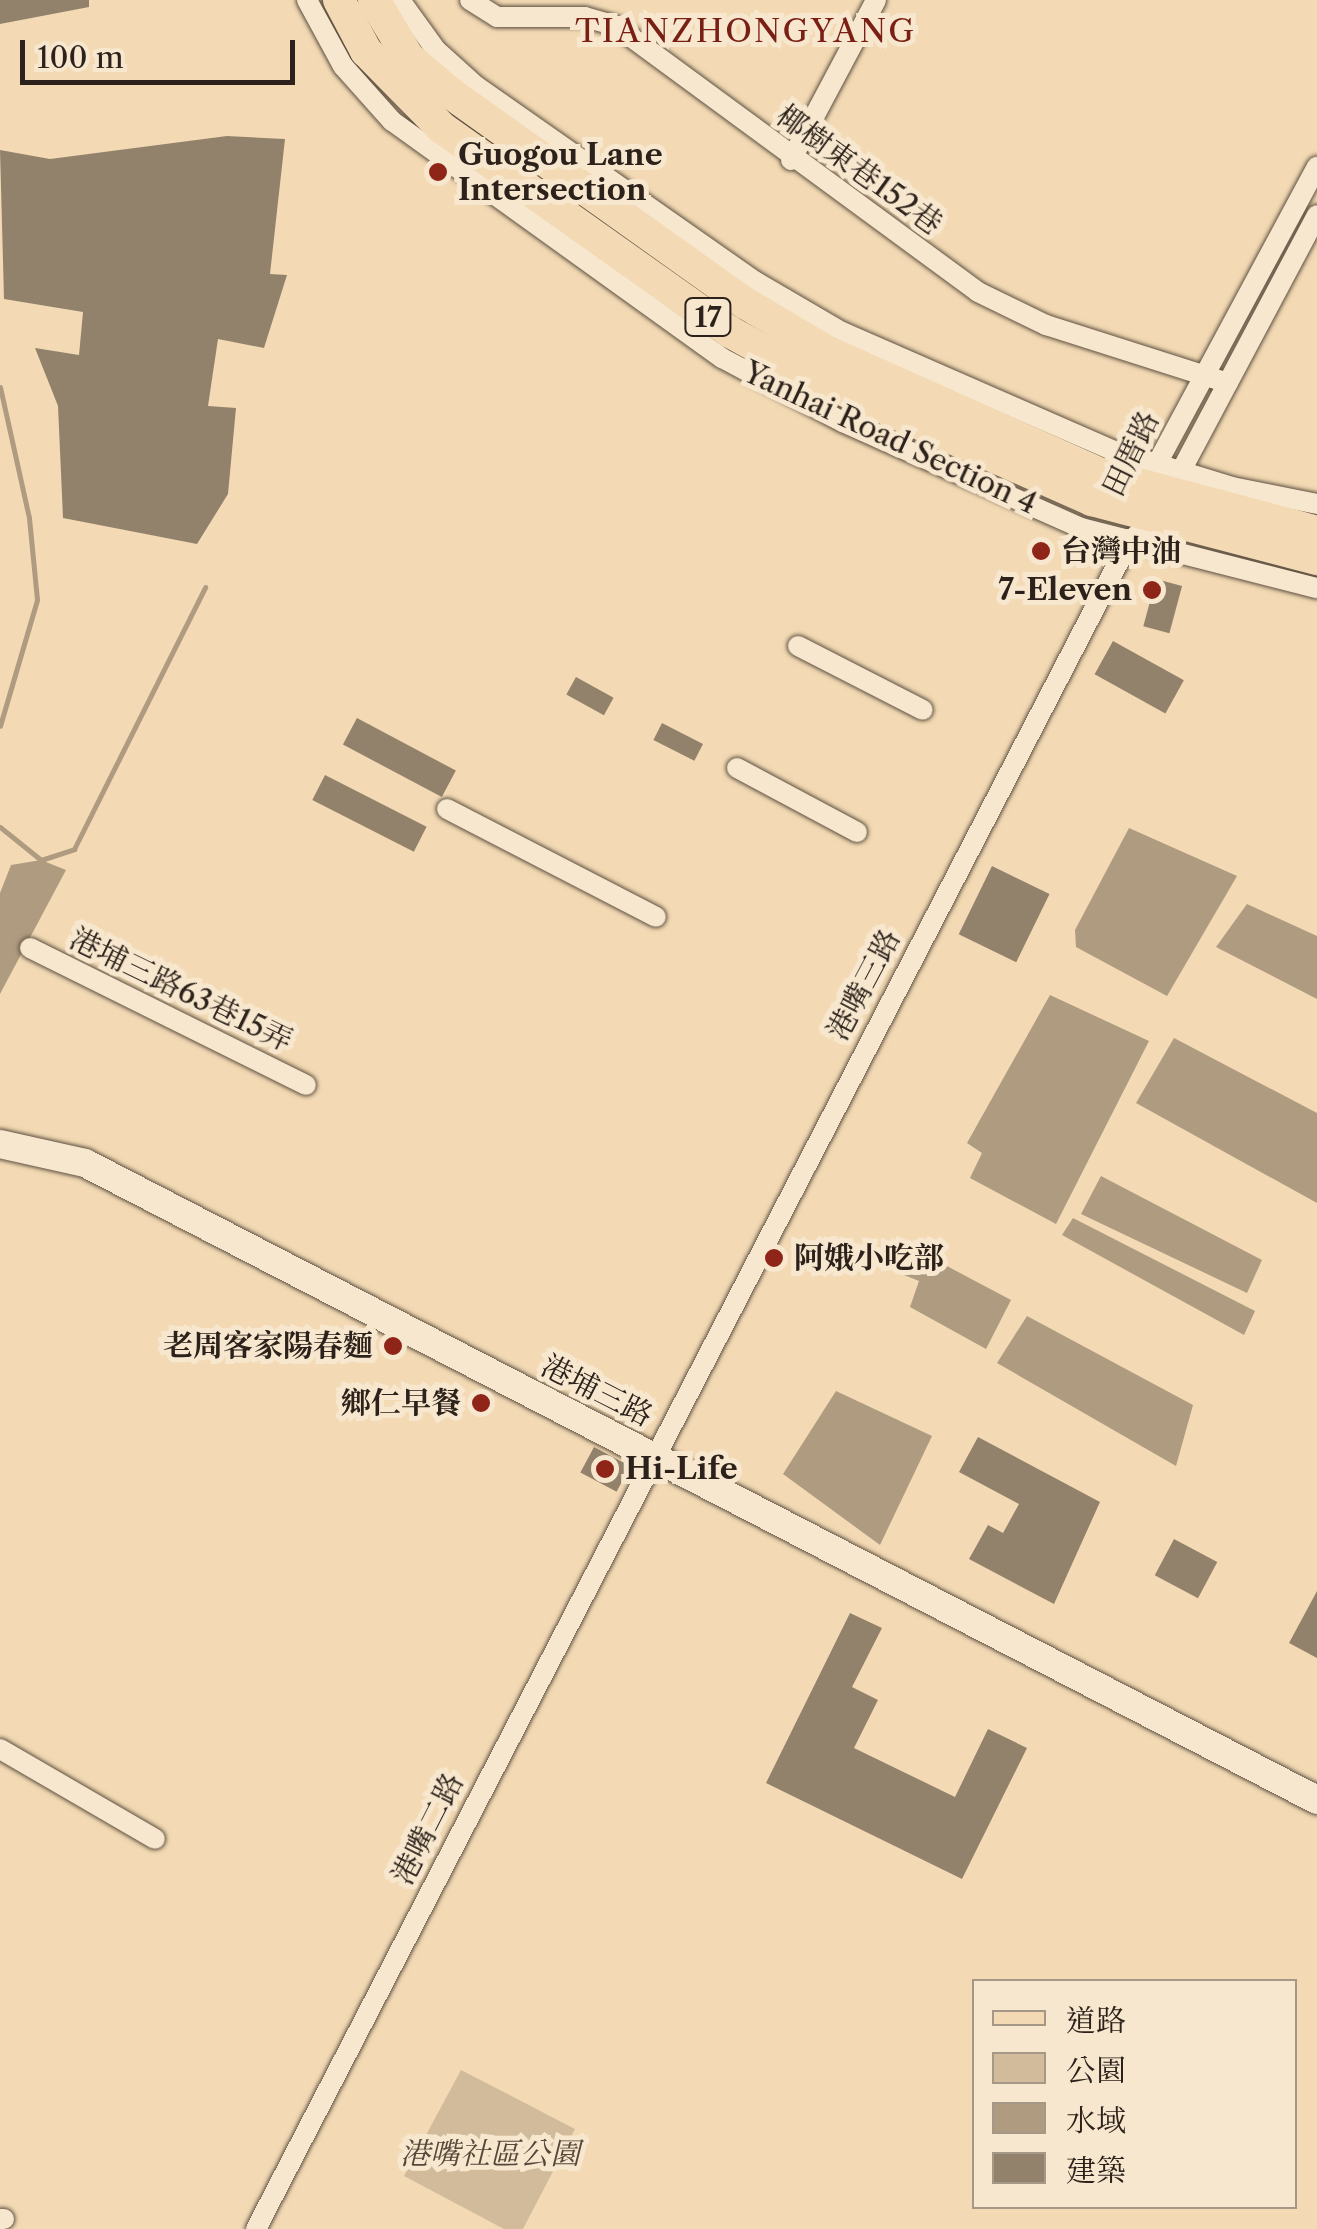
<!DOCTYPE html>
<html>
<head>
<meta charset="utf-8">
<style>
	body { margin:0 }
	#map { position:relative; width:1317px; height:2229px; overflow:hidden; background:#f3dab4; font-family:"Libre Caslon Text","Noto Serif TC",serif }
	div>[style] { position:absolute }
	.green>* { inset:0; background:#d1bb9a }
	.water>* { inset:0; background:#af9b80 }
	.stream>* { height:5px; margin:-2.5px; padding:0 2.5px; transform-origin:2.5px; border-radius:2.5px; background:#af9b80 }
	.building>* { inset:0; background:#93826b; transform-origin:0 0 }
	.roads { filter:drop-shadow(0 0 2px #5e5041) drop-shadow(0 0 2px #5e5041) }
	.minor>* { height:20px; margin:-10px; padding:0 10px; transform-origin:10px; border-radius:10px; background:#f7e7ce }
	.tertiary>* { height:28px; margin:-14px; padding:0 14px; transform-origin:14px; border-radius:14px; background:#f7e7ce }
	.primary>* { height:32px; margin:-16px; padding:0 16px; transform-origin:16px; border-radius:16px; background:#f3dab4 }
	.dots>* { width:28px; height:28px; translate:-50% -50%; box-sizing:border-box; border:5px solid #f7e7ce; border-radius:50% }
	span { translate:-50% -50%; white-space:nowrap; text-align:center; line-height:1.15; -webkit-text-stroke:10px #f7e7ce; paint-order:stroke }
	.shield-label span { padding:2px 8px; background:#f7e7ce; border:2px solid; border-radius:8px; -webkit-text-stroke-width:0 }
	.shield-label { font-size:28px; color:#2c221b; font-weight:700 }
	.poi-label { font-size:30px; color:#2c221b; font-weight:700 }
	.left { translate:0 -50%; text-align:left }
	.right { translate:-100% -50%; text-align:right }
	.street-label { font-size:30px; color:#2c221b }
	.park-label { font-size:30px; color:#55483b; font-style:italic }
	.neighbourhood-label { font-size:32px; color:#7a1f14; letter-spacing:2.5px }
	.legend { position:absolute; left:972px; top:1979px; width:325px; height:230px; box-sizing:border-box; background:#f7e7ce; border:2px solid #a69886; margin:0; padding:12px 18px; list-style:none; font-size:30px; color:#2c221b }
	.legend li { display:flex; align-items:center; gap:20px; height:50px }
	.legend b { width:50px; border:2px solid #a69886 }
	.scale { position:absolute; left:20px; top:40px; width:275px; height:45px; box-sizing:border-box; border:5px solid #2c221b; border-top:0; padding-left:12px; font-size:30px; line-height:35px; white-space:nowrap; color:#2c221b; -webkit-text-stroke:8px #f7e7ce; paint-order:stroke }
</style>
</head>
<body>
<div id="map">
	<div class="green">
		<i style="clip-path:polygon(461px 2070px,575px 2129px,523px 2229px,504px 2229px,404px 2176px)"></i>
	</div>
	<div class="water">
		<i style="clip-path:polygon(1129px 828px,1237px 876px,1167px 996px,1076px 947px,1075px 930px)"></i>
		<i style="clip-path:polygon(41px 860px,66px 870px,0 994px,0 893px,11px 865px)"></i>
		<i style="clip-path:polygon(1247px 904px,1317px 936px,1317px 999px,1216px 947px)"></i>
		<i style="clip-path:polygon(1050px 995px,1149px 1041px,1056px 1224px,970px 1178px,982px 1153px,967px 1143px)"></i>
		<i style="clip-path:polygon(1174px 1038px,1317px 1113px,1317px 1203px,1136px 1103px)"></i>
		<i style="clip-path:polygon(1101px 1176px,1262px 1260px,1247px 1293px,1081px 1214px)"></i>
		<i style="clip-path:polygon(1073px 1218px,1255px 1311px,1244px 1335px,1062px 1235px)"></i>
		<i style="clip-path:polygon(911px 1247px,1011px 1300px,986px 1349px,910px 1307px,919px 1281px,894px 1271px)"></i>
		<i style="clip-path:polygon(1027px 1316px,1193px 1405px,1176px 1466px,997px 1363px)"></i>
		<i style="clip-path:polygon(836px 1391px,932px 1436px,880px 1545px,783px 1474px)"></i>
	</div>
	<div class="stream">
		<i style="left:0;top:387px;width:134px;rotate:77.5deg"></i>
		<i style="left:29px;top:518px;width:82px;rotate:84.4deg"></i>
		<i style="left:37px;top:600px;width:131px;rotate:106.4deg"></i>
		<i style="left:0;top:827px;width:53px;rotate:38.8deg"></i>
		<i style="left:41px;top:860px;width:35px;rotate:-18deg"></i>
		<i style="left:74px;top:849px;width:293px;rotate:-63.4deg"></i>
	</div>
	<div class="building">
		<i style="clip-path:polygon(0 0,89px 0,89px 7px,0 24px)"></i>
		<i style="clip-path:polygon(227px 136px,285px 139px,270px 274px,287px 275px,264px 348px,218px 339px,208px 406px,236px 408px,228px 494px,197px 544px,63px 518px,58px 406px,35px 348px,79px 355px,83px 312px,4px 299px,0 150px,50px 159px)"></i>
		<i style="left:1156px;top:579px;width:27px;height:49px;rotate:15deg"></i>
		<i style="left:1113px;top:641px;width:81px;height:38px;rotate:29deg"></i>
		<i style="left:576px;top:677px;width:43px;height:20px;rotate:29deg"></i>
		<i style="left:357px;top:718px;width:112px;height:30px;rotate:28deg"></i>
		<i style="left:662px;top:723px;width:46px;height:19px;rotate:27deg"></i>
		<i style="left:325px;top:775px;width:114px;height:28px;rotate:27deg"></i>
		<i style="left:992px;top:866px;width:64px;height:76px;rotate:26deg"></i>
		<i style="clip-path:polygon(978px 1437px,1100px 1502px,1054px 1604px,969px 1559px,988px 1525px,1003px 1533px,1019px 1504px,959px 1472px)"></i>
		<i style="left:594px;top:1447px;width:41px;height:29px;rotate:28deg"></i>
		<i style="left:1174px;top:1539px;width:49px;height:41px;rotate:28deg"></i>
		<i style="clip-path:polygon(1317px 1591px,1317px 1658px,1289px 1643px)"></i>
		<i style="clip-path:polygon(850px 1613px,882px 1628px,852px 1687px,878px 1700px,854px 1748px,955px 1797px,988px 1729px,1027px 1748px,962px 1879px,766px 1783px)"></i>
	</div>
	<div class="roads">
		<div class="minor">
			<i style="left:307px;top:0;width:75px;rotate:61.4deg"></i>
			<i style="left:343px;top:66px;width:74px;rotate:48.3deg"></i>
			<i style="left:392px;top:121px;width:406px;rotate:35.7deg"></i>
			<i style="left:722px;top:358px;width:137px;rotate:27.9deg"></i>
			<i style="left:843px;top:422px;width:261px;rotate:24deg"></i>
			<i style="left:1081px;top:528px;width:244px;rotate:14.3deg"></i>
			<i style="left:400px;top:0;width:62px;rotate:54.2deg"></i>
			<i style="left:436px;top:50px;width:54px;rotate:42deg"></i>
			<i style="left:476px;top:86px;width:342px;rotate:35deg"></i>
			<i style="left:756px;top:282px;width:99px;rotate:30.2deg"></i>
			<i style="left:842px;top:332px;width:298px;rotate:23.6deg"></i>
			<i style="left:1115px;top:451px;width:122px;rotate:17.1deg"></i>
			<i style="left:1232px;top:487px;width:87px;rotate:11.3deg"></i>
			<i style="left:470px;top:0;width:32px;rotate:32deg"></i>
			<i style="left:497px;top:17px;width:88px"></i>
			<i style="left:585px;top:17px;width:32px;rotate:16deg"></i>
			<i style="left:616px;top:26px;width:449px;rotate:36.3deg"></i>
			<i style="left:978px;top:292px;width:76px;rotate:25.9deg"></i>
			<i style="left:1046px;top:325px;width:191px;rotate:17.7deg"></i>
			<i style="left:791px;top:160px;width:181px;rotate:-62deg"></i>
			<i style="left:1152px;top:473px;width:348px;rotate:-61.7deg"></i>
			<i style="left:798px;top:646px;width:140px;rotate:27.1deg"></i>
			<i style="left:737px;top:768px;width:136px;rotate:28.1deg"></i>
			<i style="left:447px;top:809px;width:235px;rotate:27.3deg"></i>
			<i style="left:30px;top:948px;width:308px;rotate:26.4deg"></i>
			<i style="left:0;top:1749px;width:179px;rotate:30.1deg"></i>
			<i style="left:0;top:2219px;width:4px"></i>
			<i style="left:256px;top:2229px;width:1899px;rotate:-62.64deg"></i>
			<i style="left:1129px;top:542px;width:36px;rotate:-42deg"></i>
			<i style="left:1156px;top:518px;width:343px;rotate:-62deg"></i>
		</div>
		<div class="tertiary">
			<i style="left:0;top:1144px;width:87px;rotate:12.6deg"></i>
			<i style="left:85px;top:1163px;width:1387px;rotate:27.34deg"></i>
		</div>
		<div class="primary">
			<i style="left:339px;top:0;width:58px;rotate:62.1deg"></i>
			<i style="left:366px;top:51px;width:108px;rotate:45.4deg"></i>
			<i style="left:442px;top:128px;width:353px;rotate:35.3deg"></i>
			<i style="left:730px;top:332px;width:85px;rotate:28.7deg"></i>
			<i style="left:805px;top:373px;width:314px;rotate:23.9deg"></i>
			<i style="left:1092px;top:500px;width:233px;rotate:14.7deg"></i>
			<i style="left:374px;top:0;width:66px;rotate:59.2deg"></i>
			<i style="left:408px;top:57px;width:54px;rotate:40.5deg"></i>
			<i style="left:449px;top:92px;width:364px;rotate:35.5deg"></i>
			<i style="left:745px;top:303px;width:96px;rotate:30.6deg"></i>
			<i style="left:828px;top:352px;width:299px;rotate:24.1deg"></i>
			<i style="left:1101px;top:474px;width:224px;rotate:15deg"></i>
		</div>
	</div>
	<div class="dots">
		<i style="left:438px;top:172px;background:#8f2418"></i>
		<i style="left:1041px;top:551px;background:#8f2418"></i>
		<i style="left:1152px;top:590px;background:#8f2418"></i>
		<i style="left:774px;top:1258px;background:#8f2418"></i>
		<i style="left:393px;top:1346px;background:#8f2418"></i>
		<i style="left:481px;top:1403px;background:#8f2418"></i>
		<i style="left:605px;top:1469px;background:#8f2418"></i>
	</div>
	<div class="shield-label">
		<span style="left:708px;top:317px">17</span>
	</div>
	<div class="poi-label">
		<span class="left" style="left:458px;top:172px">Guogou Lane<br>Intersection</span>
		<span class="left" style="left:1061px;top:551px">台灣中油</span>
		<span class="right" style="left:1132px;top:590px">7-Eleven</span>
		<span class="left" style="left:794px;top:1258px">阿娥小吃部</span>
		<span class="right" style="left:373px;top:1346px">老周客家陽春麵</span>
		<span class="right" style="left:461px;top:1403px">鄉仁早餐</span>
		<span class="left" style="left:625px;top:1469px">Hi-Life</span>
	</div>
	<div class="street-label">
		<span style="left:859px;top:170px;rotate:36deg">椰樹東巷152巷</span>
		<span style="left:890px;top:438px;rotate:25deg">Yanhai Road Section 4</span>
		<span style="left:1131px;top:454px;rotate:-64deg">田厝路</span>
		<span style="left:864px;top:985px;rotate:-62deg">港嘴三路</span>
		<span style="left:181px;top:990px;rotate:26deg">港埔三路63巷15弄</span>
		<span style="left:597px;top:1391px;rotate:27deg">港埔三路</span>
		<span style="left:428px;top:1829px;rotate:-63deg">港嘴二路</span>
	</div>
	<div class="park-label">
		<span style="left:490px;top:2154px">港嘴社區公園</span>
	</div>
	<div class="neighbourhood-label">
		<span style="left:746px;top:31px">TIANZHONGYANG</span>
	</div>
	<ul class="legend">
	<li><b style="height:12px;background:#f3dab4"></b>道路</li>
	<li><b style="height:28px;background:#d1bb9a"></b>公園</li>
	<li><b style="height:28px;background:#af9b80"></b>水域</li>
	<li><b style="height:28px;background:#93826b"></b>建築</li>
	</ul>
	<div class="scale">100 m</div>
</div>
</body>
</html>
